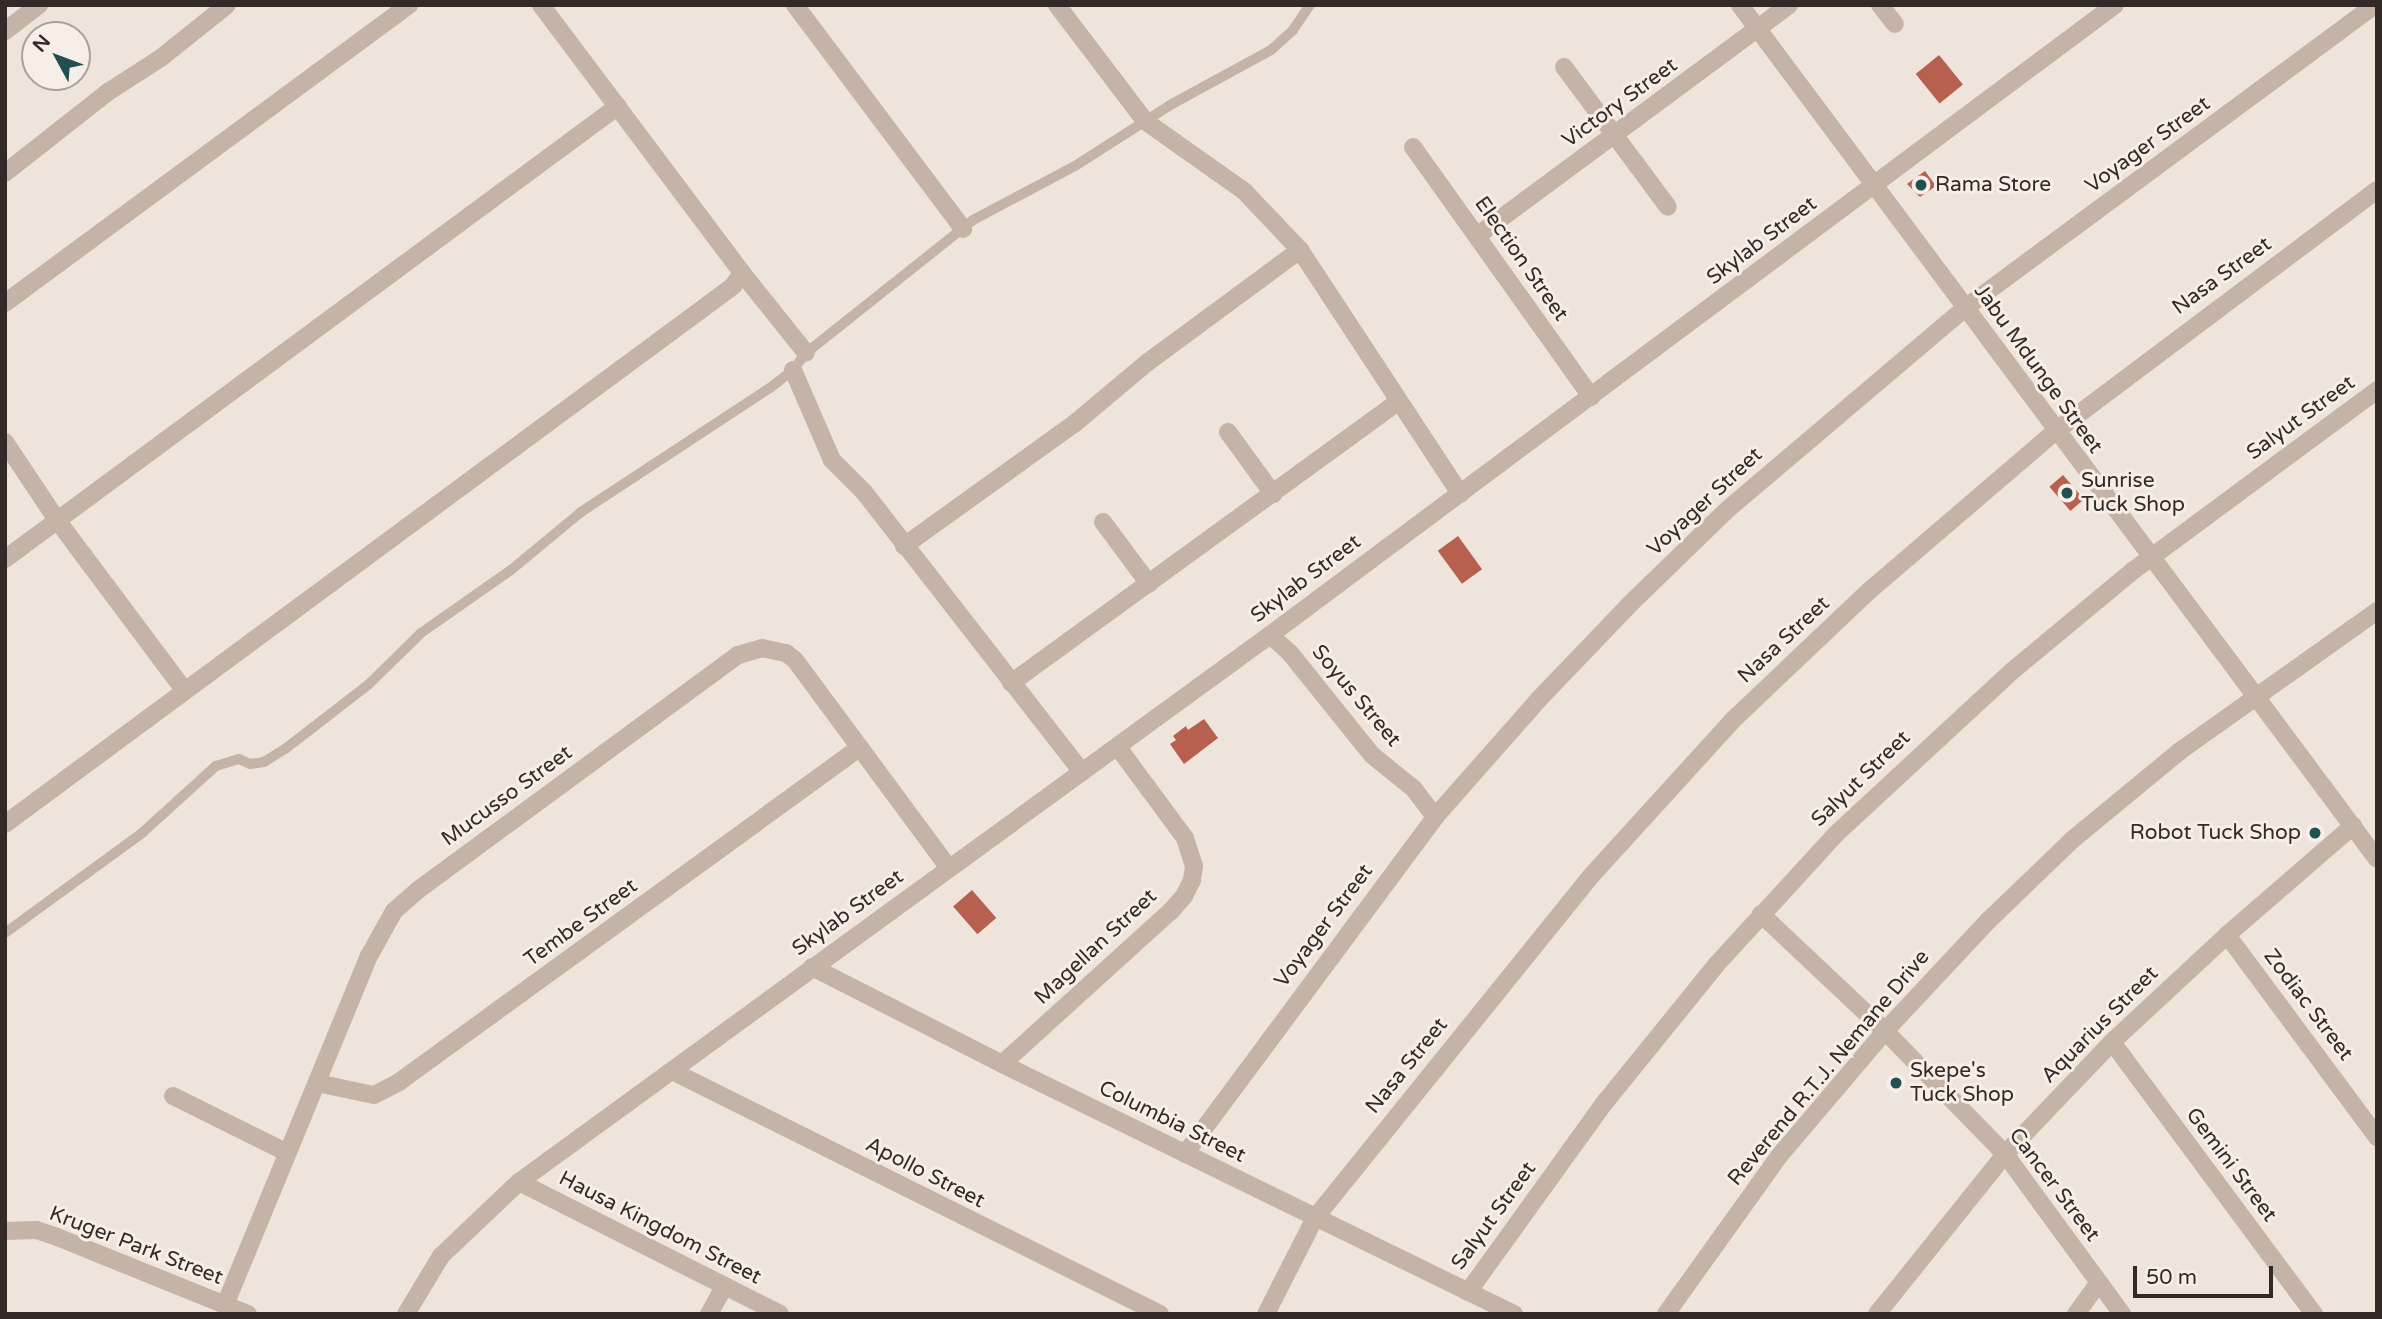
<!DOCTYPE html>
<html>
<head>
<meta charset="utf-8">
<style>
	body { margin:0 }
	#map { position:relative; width:2382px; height:1319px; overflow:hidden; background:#eee4db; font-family:"Varela Round",sans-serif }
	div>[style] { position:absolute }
	.building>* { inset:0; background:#b8604f; transform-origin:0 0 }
	.service>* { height:10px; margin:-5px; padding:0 5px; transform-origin:5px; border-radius:5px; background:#c5b3a8 }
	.minor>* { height:18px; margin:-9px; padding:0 9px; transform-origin:9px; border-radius:9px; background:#c5b3a8 }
	.tertiary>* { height:18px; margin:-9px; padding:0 9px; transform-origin:9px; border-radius:9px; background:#c5b3a8 }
	.dots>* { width:19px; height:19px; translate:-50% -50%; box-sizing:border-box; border:4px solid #f7eee7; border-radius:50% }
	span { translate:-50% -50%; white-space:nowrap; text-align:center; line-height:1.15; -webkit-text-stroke:6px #f7eee7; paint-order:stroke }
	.street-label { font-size:21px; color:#332a28 }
	.poi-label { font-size:21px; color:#332a28 }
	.left { translate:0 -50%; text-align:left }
	.right { translate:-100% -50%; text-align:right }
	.frame { position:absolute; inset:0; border:7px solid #332a28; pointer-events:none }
	.north { position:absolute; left:21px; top:21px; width:70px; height:70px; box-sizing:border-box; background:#f7eee7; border:2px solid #a9a09b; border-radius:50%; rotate:311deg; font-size:19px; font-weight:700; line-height:28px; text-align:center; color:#332a28 }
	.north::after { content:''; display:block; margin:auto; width:24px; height:32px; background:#224f4f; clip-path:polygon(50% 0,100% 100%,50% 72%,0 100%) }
	.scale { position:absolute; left:2133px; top:1266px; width:140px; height:32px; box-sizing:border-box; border:4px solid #332a28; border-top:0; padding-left:9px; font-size:21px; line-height:24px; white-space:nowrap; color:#332a28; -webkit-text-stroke:5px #f7eee7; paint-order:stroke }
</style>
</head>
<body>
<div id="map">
	<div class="building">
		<i style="left:1939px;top:55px;width:38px;height:30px;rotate:51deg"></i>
		<i style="clip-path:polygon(1925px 171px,1936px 186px,1920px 197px,1907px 184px)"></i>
		<i style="left:2063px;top:475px;width:32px;height:18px;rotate:49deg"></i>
		<i style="left:1458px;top:536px;width:41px;height:25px;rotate:54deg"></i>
		<i style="clip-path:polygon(1204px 719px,1218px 738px,1184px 764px,1170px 744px,1176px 740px,1173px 736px,1186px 726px,1188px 730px)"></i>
		<i style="left:972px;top:890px;width:37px;height:25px;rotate:49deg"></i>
	</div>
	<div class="service">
		<i style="left:5px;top:933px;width:170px;rotate:-36.1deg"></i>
		<i style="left:142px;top:833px;width:100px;rotate:-42.2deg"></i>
		<i style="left:216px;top:766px;width:24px;rotate:-17deg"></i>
		<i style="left:239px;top:759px;width:12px;rotate:24deg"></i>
		<i style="left:250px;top:764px;width:14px;rotate:-8deg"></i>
		<i style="left:264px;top:762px;width:25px;rotate:-32deg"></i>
		<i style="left:285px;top:749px;width:106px;rotate:-37.7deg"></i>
		<i style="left:369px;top:684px;width:73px;rotate:-44.4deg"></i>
		<i style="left:421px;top:633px;width:110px;rotate:-35deg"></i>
		<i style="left:511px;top:570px;width:91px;rotate:-39.6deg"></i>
		<i style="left:581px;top:512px;width:226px;rotate:-33.3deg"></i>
		<i style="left:770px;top:388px;width:29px;rotate:-38deg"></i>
		<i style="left:793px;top:370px;width:21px;rotate:-53deg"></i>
		<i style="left:806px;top:353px;width:213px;rotate:-38.5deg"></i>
		<i style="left:973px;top:220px;width:115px;rotate:-27.9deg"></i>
		<i style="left:1075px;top:166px;width:115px;rotate:-32.6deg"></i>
		<i style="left:1172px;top:104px;width:113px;rotate:-28.6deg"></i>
		<i style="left:1271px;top:50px;width:30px;rotate:-42deg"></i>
		<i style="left:1293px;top:30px;width:30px;rotate:-56deg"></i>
	</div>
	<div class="minor">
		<i style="left:541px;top:5px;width:335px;rotate:53.1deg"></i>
		<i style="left:742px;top:273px;width:102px;rotate:51.3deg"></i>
		<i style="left:795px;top:5px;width:280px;rotate:53.1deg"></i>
		<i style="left:1057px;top:5px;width:146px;rotate:52.8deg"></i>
		<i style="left:1145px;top:121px;width:121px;rotate:35.3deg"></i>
		<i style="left:1244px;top:191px;width:81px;rotate:46.5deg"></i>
		<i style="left:1300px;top:250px;width:292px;rotate:56.7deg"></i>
		<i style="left:1880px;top:5px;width:24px;rotate:52deg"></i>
		<i style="left:5px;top:31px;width:43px;rotate:-37.4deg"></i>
		<i style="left:1564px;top:67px;width:174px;rotate:53.4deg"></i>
		<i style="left:1413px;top:147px;width:307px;rotate:54.5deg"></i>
		<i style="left:5px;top:173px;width:131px;rotate:-38.2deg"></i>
		<i style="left:108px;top:92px;width:64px;rotate:-32.9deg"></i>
		<i style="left:162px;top:57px;width:83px;rotate:-38.7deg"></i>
		<i style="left:1477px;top:236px;width:388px;rotate:-36.5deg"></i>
		<i style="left:5px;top:303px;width:502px;rotate:-36.41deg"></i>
		<i style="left:793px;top:370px;width:98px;rotate:66.6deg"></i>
		<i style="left:832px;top:460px;width:45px;rotate:45deg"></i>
		<i style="left:864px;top:492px;width:355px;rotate:52.1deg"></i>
		<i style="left:1228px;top:432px;width:77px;rotate:54deg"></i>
		<i style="left:5px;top:442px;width:94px;rotate:56.3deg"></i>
		<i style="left:57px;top:520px;width:212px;rotate:53.2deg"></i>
		<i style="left:1103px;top:522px;width:77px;rotate:53.4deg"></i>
		<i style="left:904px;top:546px;width:209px;rotate:-35.7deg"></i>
		<i style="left:1074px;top:424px;width:97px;rotate:-40deg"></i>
		<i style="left:1148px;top:362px;width:189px;rotate:-36.4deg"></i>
		<i style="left:5px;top:559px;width:762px;rotate:-36.46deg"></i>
		<i style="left:1270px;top:635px;width:27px;rotate:42deg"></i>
		<i style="left:1290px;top:653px;width:131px;rotate:51.2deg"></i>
		<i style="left:1372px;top:755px;width:54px;rotate:39deg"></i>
		<i style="left:1414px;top:789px;width:35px;rotate:53deg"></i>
		<i style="left:1011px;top:683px;width:478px;rotate:-36deg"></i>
		<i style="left:5px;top:824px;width:905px;rotate:-36.46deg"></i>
		<i style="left:733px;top:286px;width:16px;rotate:-55deg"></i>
		<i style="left:1761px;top:914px;width:170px;rotate:43.3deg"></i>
		<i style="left:1885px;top:1031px;width:172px;rotate:45.7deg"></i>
		<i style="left:2005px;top:1154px;width:198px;rotate:53.8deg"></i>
		<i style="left:2227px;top:935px;width:252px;rotate:53.4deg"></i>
		<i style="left:812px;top:967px;width:213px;rotate:27deg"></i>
		<i style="left:1002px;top:1064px;width:570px;rotate:26.03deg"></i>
		<i style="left:2112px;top:1042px;width:339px;rotate:53.4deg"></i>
		<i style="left:1002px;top:1064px;width:228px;rotate:-42.2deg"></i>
		<i style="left:1171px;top:911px;width:20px;rotate:-49deg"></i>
		<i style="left:1184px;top:896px;width:18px;rotate:-63deg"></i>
		<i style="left:1192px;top:880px;width:14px;rotate:-82deg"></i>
		<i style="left:1194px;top:866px;width:29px;rotate:-108deg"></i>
		<i style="left:1185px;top:838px;width:114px;rotate:-126.5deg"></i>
		<i style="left:672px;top:1071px;width:545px;rotate:26.47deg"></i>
		<i style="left:317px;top:1083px;width:58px;rotate:11.9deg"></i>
		<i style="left:374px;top:1095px;width:28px;rotate:-27deg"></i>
		<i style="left:399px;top:1082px;width:568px;rotate:-35.98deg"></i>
		<i style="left:173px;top:1096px;width:126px;rotate:26.4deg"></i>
		<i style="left:1185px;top:1154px;width:420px;rotate:-53.4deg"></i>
		<i style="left:1435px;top:817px;width:157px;rotate:-48.6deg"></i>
		<i style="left:1539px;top:699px;width:132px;rotate:-46.2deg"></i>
		<i style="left:1630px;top:604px;width:136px;rotate:-44.1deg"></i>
		<i style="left:1728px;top:509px;width:311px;rotate:-40.3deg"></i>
		<i style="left:1965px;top:308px;width:510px;rotate:-36.47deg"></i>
		<i style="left:519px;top:1182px;width:292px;rotate:26.8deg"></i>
		<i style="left:5px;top:1231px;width:31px;rotate:-2deg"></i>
		<i style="left:36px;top:1230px;width:22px;rotate:18deg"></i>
		<i style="left:57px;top:1237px;width:206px;rotate:22deg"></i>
		<i style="left:1468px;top:1292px;width:236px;rotate:-54.2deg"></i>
		<i style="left:1606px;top:1101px;width:175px;rotate:-51deg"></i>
		<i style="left:1716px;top:965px;width:178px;rotate:-47.5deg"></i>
		<i style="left:1836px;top:834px;width:238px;rotate:-42.8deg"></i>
		<i style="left:2011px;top:672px;width:160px;rotate:-39.7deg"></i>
		<i style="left:2134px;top:570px;width:302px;rotate:-36.5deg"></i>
		<i style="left:225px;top:1305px;width:378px;rotate:-67.6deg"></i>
		<i style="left:369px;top:956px;width:51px;rotate:-60.9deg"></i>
		<i style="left:394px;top:911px;width:32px;rotate:-41deg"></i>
		<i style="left:418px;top:890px;width:397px;rotate:-36.3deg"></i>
		<i style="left:738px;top:655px;width:25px;rotate:-16deg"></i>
		<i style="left:762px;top:648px;width:25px;rotate:12deg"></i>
		<i style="left:786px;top:653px;width:11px;rotate:38deg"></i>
		<i style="left:795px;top:660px;width:257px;rotate:53.5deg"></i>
		<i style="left:406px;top:1314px;width:68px;rotate:-58.9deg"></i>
		<i style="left:441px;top:1256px;width:108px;rotate:-43.5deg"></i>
		<i style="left:519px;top:1182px;width:929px;rotate:-36.07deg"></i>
		<i style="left:1270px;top:635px;width:1054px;rotate:-36.71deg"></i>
		<i style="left:709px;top:1314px;width:31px;rotate:-61deg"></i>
		<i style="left:1266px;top:1314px;width:108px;rotate:-63deg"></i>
		<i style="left:1315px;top:1218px;width:439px;rotate:-51.1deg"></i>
		<i style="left:1591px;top:876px;width:214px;rotate:-47.7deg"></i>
		<i style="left:1735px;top:718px;width:185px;rotate:-43.5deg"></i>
		<i style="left:1869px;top:591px;width:246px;rotate:-40.6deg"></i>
		<i style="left:2056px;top:431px;width:401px;rotate:-36.9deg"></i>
		<i style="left:1877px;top:1314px;width:205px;rotate:-51.3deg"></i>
		<i style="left:2005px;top:1154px;width:155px;rotate:-46.3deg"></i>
		<i style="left:2112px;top:1042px;width:157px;rotate:-42.9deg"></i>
		<i style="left:2227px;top:935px;width:167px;rotate:-40.9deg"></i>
		<i style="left:2076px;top:1314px;width:39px;rotate:-54deg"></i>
	</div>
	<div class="tertiary">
		<i style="left:1740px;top:5px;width:1065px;rotate:53.28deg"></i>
		<i style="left:1666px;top:1314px;width:196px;rotate:-54.4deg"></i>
		<i style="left:1780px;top:1155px;width:162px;rotate:-49.7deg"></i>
		<i style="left:1885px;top:1031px;width:152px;rotate:-46.9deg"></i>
		<i style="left:1989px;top:920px;width:115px;rotate:-43.9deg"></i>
		<i style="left:2072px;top:840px;width:140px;rotate:-39.5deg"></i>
		<i style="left:2180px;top:751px;width:242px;rotate:-35.4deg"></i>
	</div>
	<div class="dots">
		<i style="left:1921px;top:185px;background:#224f4f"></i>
		<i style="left:2067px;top:493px;background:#224f4f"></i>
		<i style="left:2315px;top:833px;background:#224f4f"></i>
		<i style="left:1896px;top:1083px;background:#224f4f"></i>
	</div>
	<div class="street-label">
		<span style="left:1620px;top:103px;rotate:-36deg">Victory Street</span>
		<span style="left:2148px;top:145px;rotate:-36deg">Voyager Street</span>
		<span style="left:1762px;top:241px;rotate:-37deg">Skylab Street</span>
		<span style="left:1521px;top:259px;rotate:55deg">Election Street</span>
		<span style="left:2222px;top:276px;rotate:-36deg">Nasa Street</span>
		<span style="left:2038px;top:369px;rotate:54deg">Jabu Mdunge Street</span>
		<span style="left:2301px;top:418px;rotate:-36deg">Salyut Street</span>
		<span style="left:1705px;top:502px;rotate:-43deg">Voyager Street</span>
		<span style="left:1306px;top:579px;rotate:-37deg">Skylab Street</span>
		<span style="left:1784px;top:640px;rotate:-43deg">Nasa Street</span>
		<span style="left:1356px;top:696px;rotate:50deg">Soyus Street</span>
		<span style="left:1861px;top:779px;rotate:-44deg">Salyut Street</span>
		<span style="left:507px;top:796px;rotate:-36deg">Mucusso Street</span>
		<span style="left:848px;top:913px;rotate:-36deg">Skylab Street</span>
		<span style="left:581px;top:923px;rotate:-36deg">Tembe Street</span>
		<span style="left:1324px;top:926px;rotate:-53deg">Voyager Street</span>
		<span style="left:1096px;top:947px;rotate:-43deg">Magellan Street</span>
		<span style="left:2308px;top:1005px;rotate:53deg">Zodiac Street</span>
		<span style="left:2100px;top:1025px;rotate:-45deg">Aquarius Street</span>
		<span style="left:1407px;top:1066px;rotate:-51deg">Nasa Street</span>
		<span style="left:1829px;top:1068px;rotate:-50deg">Reverend R.T.J. Nemane Drive</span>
		<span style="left:1172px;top:1122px;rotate:26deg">Columbia Street</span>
		<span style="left:2231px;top:1165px;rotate:53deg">Gemini Street</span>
		<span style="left:925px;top:1173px;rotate:27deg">Apollo Street</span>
		<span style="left:2054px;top:1185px;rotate:53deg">Cancer Street</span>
		<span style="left:1494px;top:1216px;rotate:-54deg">Salyut Street</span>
		<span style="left:660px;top:1228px;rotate:27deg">Hausa Kingdom Street</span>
		<span style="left:136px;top:1246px;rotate:21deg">Kruger Park Street</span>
	</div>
	<div class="poi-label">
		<span class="left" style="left:1935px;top:185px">Rama Store</span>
		<span class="left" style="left:2081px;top:493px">Sunrise<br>Tuck Shop</span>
		<span class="right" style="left:2301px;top:833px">Robot Tuck Shop</span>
		<span class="left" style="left:1910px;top:1083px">Skepe's<br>Tuck Shop</span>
	</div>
	<div class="frame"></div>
	<div class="north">N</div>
	<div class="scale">50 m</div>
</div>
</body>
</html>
